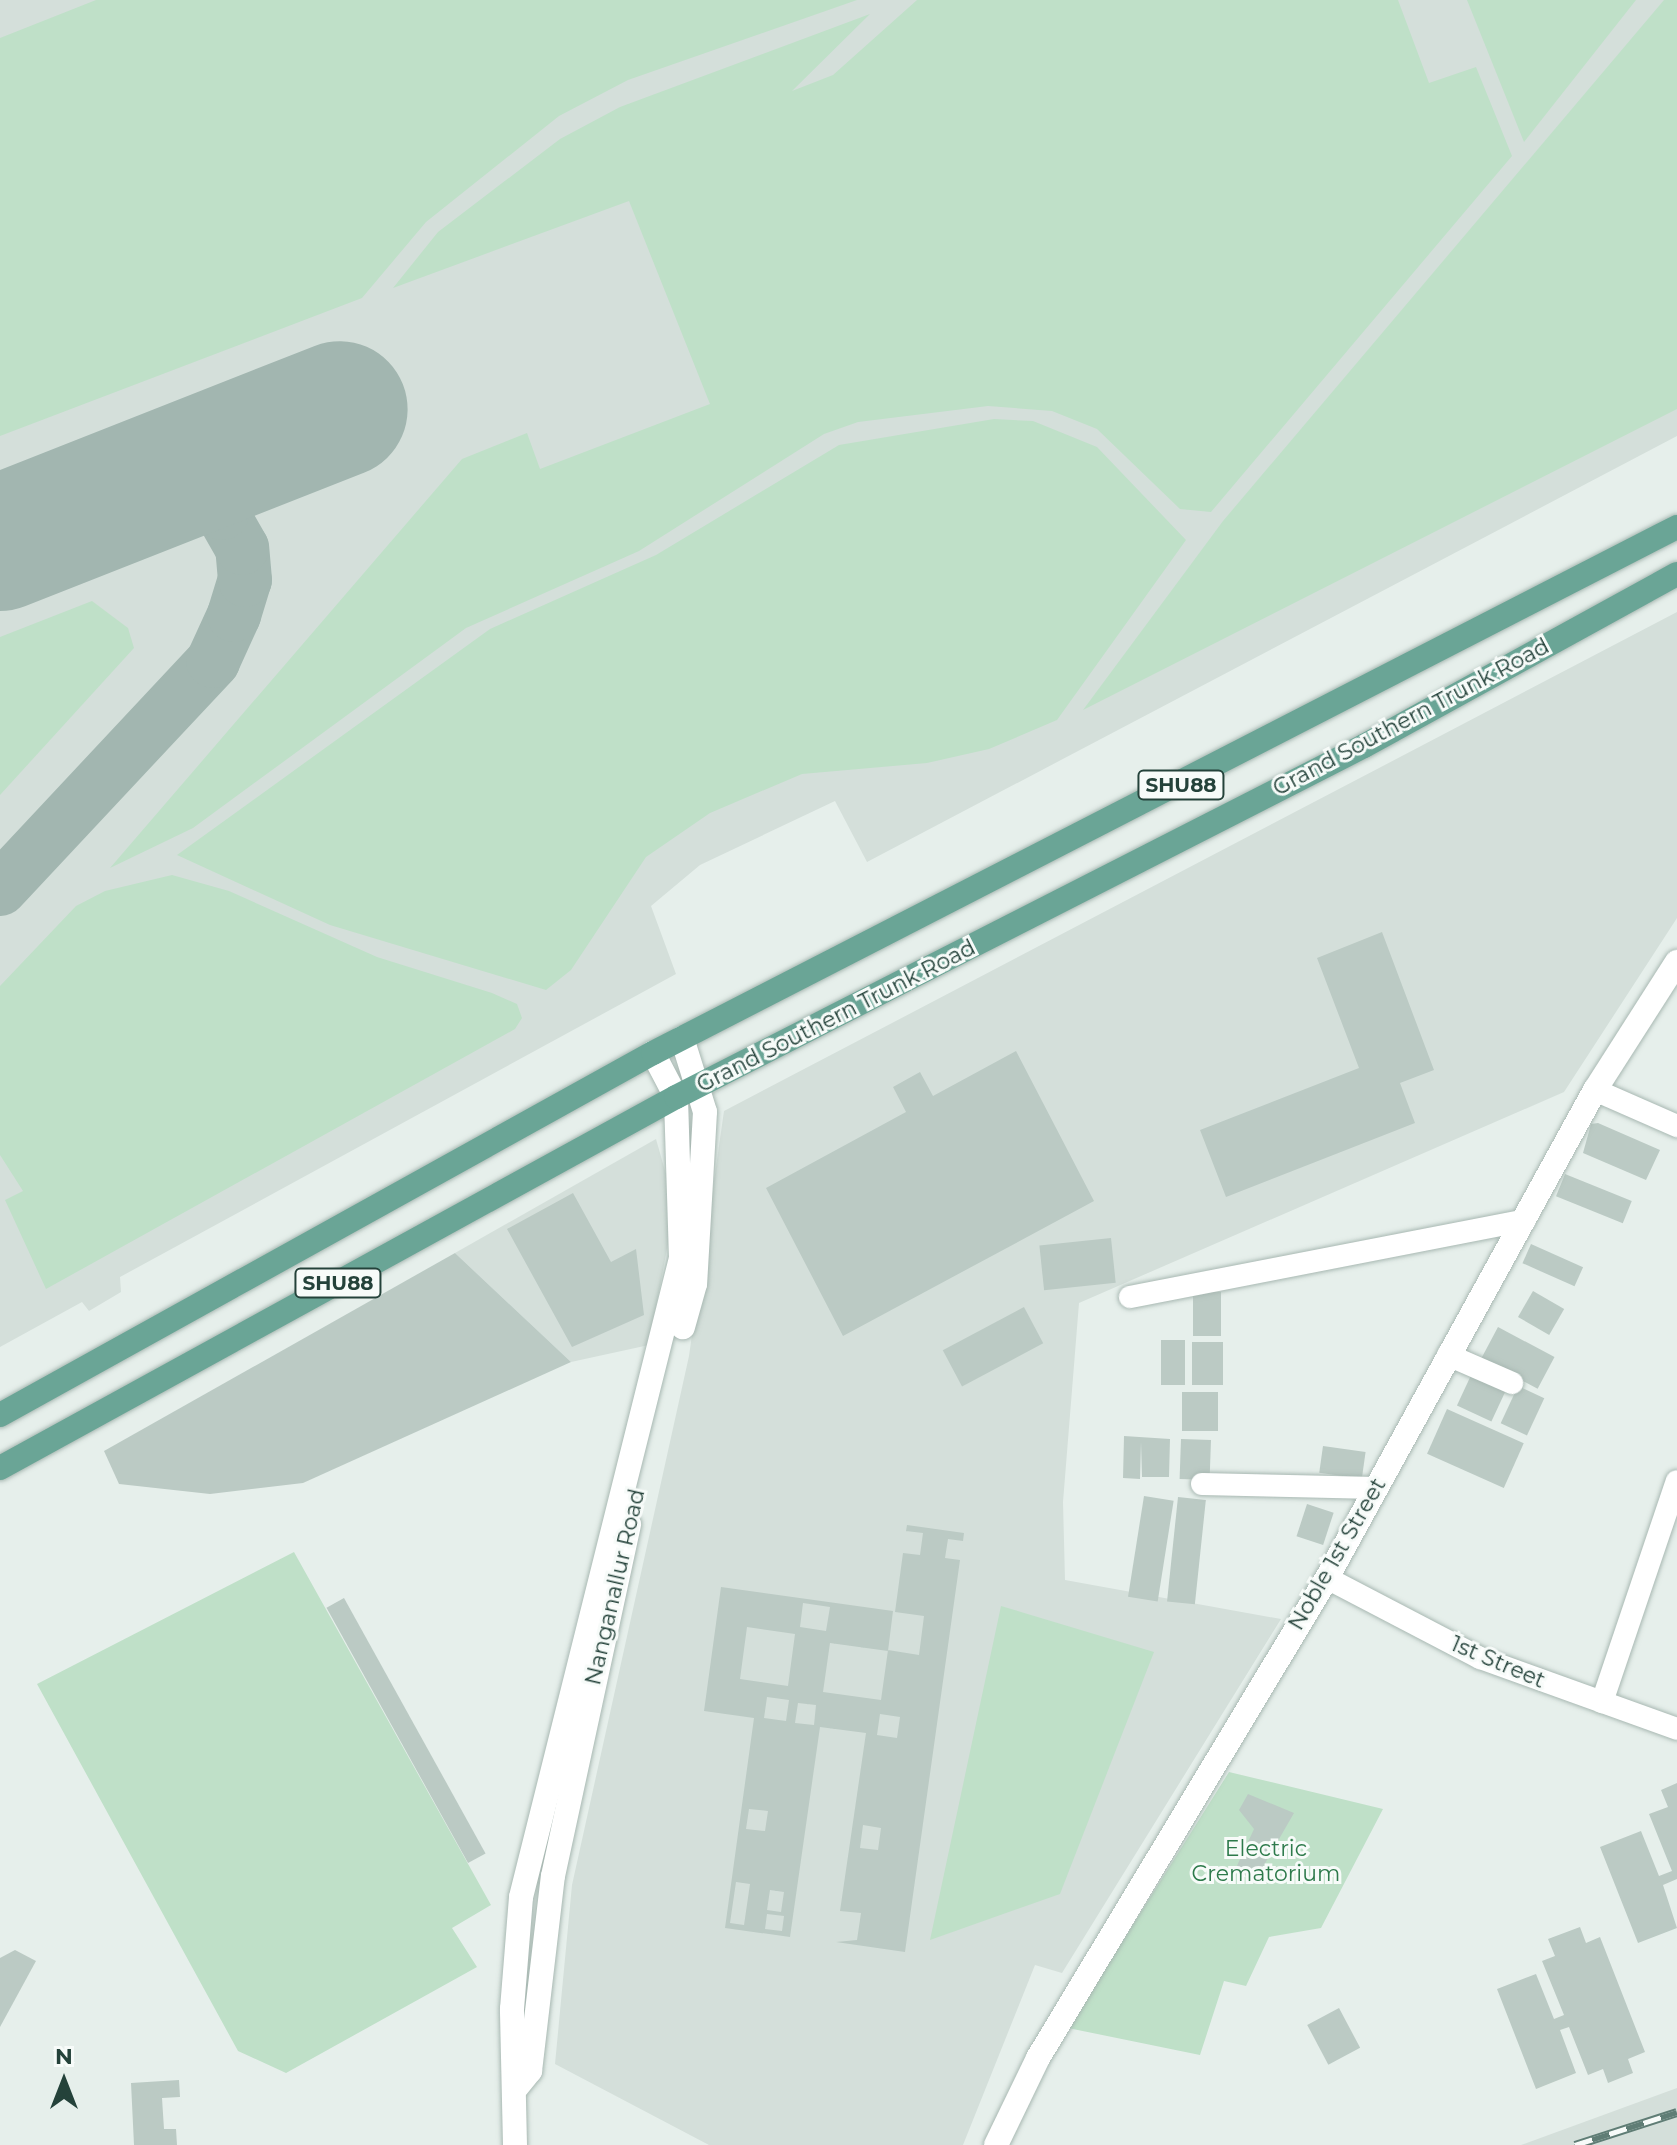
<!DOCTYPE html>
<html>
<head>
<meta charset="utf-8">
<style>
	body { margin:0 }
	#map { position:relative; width:1677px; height:2145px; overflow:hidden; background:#e6efeb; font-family:Montserrat,sans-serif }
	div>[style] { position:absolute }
	.built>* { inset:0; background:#d4dfda }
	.green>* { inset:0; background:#bfe0c8 }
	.taxiway>* { height:54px; margin:-27px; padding:0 27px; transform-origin:27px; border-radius:27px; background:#a2b6b0 }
	.runway>* { height:136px; margin:-68px; padding:0 68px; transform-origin:68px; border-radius:68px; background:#a2b6b0 }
	.building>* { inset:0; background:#bbcac4; transform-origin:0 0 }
	.roads { filter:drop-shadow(0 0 2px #a8b8b2) drop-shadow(0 0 2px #a8b8b2) }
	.minor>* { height:22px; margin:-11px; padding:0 11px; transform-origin:11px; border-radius:11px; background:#fff }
	.tertiary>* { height:24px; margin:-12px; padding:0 12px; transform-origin:12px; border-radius:12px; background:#fff }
	.primary>* { height:24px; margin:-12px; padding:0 12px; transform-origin:12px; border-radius:12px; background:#6aa596 }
	.rail>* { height:9px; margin-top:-4.5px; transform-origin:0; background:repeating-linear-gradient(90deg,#f7fbf9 0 18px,#5f7d75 0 36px); box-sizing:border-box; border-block:2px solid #5f7d75 }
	span { translate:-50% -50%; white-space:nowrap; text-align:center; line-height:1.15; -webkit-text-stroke:6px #f7fbf9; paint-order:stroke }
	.shield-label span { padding:2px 6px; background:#f7fbf9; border:2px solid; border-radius:6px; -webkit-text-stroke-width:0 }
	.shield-label { font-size:20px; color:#24423a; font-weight:700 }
	.street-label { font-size:22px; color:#24423a }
	.park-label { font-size:22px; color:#2d7a4b }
	.north { position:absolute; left:24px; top:2041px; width:80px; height:80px; -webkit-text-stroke:6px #f7fbf9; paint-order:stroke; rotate:0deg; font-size:22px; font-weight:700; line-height:32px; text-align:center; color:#24423a }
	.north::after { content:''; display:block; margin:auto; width:28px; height:36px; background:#24423a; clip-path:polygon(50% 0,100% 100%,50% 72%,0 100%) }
</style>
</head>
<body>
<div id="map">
	<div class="built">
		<i style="clip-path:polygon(0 0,1677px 0,1677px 436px,867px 862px,835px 801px,700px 865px,651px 906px,676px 974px,120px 1277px,121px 1292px,89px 1311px,82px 1302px,0 1347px)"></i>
		<i style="clip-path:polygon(1677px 612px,1677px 918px,1564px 1092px,1079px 1303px,1063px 1502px,1065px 1580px,1281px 1619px,1062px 1973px,1035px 1965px,963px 2145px,709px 2145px,555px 2064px,572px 1885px,689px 1356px,724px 1111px)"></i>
		<i style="clip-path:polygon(656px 1139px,675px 1206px,649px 1345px,571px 1362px,455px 1253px)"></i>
		<i style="clip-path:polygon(1677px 2088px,1677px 2145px,1521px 2145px)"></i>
	</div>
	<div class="green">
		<i style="clip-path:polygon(96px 0,857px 0,628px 80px,559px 116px,426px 222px,362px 298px,0 436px,0 38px)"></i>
		<i style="clip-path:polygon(917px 0,1398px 0,1429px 83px,1476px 67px,1512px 156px,1211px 512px,1180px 509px,1097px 429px,1052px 411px,988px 406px,858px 422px,824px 434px,639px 551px,466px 628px,193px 828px,110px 868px,462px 459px,527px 433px,540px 469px,710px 404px,629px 201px,393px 288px,438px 232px,560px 139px,620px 107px,870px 14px,792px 91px,833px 75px)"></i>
		<i style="clip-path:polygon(1467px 0,1636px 0,1524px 142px)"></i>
		<i style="clip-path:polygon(1664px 0,1677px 0,1677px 409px,1083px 710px,1223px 521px)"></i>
		<i style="clip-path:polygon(994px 419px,1033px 421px,1097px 447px,1186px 540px,1057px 720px,989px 749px,927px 763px,802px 774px,710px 813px,646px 857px,571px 970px,546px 990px,330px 925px,177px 855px,490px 629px,656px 555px,839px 445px)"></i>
		<i style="clip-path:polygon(92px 601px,128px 628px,134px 648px,0 795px,0 637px)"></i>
		<i style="clip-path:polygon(172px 875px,229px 891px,377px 957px,492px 993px,517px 1004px,522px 1018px,515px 1029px,46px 1289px,5px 1200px,23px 1191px,0 1155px,0 986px,76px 906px,105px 891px)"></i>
		<i style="clip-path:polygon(294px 1552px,491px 1905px,452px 1928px,477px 1967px,286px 2073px,238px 2051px,37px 1684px)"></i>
		<i style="clip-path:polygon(1001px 1606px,1154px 1652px,1060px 1894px,930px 1940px)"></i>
		<i style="clip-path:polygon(1229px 1772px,1383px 1809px,1321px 1928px,1269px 1937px,1246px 1986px,1224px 1981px,1200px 2055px,1068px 2028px)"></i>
	</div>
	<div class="taxiway">
		<i style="left:0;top:889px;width:312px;rotate:-46.9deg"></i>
		<i style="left:213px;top:661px;width:51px;rotate:-65.5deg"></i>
		<i style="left:234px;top:615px;width:37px;rotate:-73deg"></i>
		<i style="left:245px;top:580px;width:32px;rotate:-95deg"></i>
		<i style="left:242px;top:548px;width:40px;rotate:-119.7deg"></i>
		<i style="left:222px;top:513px;width:56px;rotate:-147.4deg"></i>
		<i style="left:175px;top:483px;width:24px;rotate:178deg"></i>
	</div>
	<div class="runway">
		<i style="left:0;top:543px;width:365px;rotate:-21.5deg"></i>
	</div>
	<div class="building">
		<i style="clip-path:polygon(1382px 932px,1434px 1070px,1400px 1083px,1415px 1123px,1226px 1197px,1200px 1130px,1359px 1068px,1317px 958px)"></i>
		<i style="clip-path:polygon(1016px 1051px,1094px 1201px,843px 1336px,766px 1188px,906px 1112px,893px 1087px,920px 1072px,933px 1096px)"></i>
		<i style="clip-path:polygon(1598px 1123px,1660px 1150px,1646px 1180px,1583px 1153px,1591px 1124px)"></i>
		<i style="left:1565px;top:1174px;width:72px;height:24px;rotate:22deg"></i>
		<i style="clip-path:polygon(573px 1193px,611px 1262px,636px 1249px,644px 1315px,572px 1347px,507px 1229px)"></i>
		<i style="left:1111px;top:1238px;width:45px;height:72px;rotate:84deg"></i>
		<i style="left:1531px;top:1244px;width:57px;height:21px;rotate:24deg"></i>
		<i style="clip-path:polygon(455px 1253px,571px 1362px,303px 1483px,210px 1494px,119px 1484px,104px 1451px)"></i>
		<i style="left:1533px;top:1291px;width:36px;height:30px;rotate:30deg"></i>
		<i style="left:1193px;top:1292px;width:28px;height:44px"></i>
		<i style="left:1024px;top:1307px;width:41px;height:92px;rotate:62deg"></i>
		<i style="left:1498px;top:1327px;width:64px;height:36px;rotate:28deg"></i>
		<i style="left:1161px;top:1340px;width:24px;height:45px"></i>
		<i style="left:1192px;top:1342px;width:31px;height:43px"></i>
		<i style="left:1473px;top:1371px;width:38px;height:38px;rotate:25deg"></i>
		<i style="left:1518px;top:1386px;width:29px;height:41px;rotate:25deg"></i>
		<i style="left:1182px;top:1392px;width:36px;height:39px"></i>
		<i style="left:1447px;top:1409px;width:84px;height:49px;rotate:24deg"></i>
		<i style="clip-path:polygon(1124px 1436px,1170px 1439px,1169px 1477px,1142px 1477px,1141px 1442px,1140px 1479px,1123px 1478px)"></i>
		<i style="left:1181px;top:1439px;width:30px;height:40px;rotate:2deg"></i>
		<i style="left:1323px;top:1446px;width:43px;height:27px;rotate:8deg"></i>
		<i style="left:1144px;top:1496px;width:30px;height:102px;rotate:9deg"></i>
		<i style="left:1178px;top:1497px;width:28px;height:105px;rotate:6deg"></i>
		<i style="left:1307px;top:1504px;width:28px;height:34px;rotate:18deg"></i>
		<i style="clip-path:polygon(evenodd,907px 1525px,964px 1533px,963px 1541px,948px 1539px,945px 1558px,960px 1560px,905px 1952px,836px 1942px,857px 1940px,861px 1913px,840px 1911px,866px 1733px,820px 1727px,790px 1937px,725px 1928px,754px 1718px,704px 1711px,721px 1587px,893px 1611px,888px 1651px,830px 1643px,823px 1692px,881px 1700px,888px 1650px,919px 1655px,924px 1616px,895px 1612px,903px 1553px,920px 1555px,923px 1533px,906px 1531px,907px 1525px,803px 1603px,830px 1607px,826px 1631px,800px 1627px,803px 1603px,907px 1525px,747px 1627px,795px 1634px,788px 1686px,740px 1679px,747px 1627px,907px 1525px,767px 1697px,789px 1700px,786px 1721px,764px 1718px,767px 1697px,907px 1525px,798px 1703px,816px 1705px,814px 1725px,795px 1723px,798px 1703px,907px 1525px,880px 1714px,900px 1717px,897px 1738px,877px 1735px,880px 1714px,907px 1525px,749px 1809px,768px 1811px,765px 1831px,746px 1829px,749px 1809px,907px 1525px,863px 1825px,881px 1828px,878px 1850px,860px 1848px,863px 1825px,907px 1525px,736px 1882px,750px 1884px,744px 1925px,730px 1923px,736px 1882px,907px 1525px,770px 1890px,784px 1892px,781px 1912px,767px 1910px,770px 1890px,907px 1525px,767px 1914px,784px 1916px,782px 1931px,765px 1929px,767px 1914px)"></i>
		<i style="left:344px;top:1598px;width:292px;height:20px;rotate:61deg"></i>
		<i style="clip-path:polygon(1677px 1783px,1677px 1879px,1663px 1885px,1677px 1928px,1638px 1943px,1600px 1847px,1641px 1831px,1659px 1876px,1672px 1871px,1649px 1814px,1668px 1807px,1661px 1790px)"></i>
		<i style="clip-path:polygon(1248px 1794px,1294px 1813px,1256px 1879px,1235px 1870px,1254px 1829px,1239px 1810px)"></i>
		<i style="clip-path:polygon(1580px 1927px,1586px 1943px,1600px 1937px,1645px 2052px,1628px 2059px,1633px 2073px,1608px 2083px,1603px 2069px,1588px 2075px,1569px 2027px,1560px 2030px,1576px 2073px,1536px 2089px,1497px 1989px,1536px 1974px,1554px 2019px,1564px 2015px,1542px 1961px,1555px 1956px,1548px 1939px)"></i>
		<i style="clip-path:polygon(15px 1950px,36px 1961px,0 2027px,0 1958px)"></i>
		<i style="left:1339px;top:2008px;width:45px;height:36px;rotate:62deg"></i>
		<i style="clip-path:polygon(179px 2080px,180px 2097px,162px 2098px,164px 2129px,176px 2129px,177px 2145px,134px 2145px,131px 2083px)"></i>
	</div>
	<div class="roads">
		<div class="minor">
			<i style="left:1595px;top:1090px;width:90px;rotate:23.7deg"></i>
			<i style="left:1130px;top:1297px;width:402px;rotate:-11deg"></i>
			<i style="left:1448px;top:1355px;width:70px;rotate:23.6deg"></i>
			<i style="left:1202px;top:1484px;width:174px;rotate:1.3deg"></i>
			<i style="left:1327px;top:1578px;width:173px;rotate:27.6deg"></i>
			<i style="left:1480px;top:1658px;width:209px;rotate:19.8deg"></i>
			<i style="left:1602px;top:1702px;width:233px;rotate:-71.3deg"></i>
		</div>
		<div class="tertiary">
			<i style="left:682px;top:1038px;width:77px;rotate:72.7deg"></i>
			<i style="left:705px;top:1112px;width:172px;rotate:93.3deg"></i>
			<i style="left:695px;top:1284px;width:45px;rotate:105.6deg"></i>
			<i style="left:517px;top:2087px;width:21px;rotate:-51deg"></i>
			<i style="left:530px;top:2071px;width:196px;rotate:-83.3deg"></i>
			<i style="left:553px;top:1876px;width:360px;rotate:-77.8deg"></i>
			<i style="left:515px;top:2145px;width:136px;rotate:-91.3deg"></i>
			<i style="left:512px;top:2009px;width:112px;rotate:-85.4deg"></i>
			<i style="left:521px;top:1897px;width:659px;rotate:-75.94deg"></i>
			<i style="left:681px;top:1258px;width:161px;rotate:-91.8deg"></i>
			<i style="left:676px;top:1097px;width:50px;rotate:-117.6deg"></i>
			<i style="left:996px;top:2145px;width:97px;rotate:-64.2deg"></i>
			<i style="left:1038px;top:2058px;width:560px;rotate:-58.95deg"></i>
			<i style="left:1327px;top:1578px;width:557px;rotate:-61.23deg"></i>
			<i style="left:1595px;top:1090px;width:152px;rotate:-57.4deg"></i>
		</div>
		<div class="primary">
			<i style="left:0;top:1415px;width:747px;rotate:-29deg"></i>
			<i style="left:653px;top:1053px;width:1151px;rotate:-27.19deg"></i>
			<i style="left:0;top:1468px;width:771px;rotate:-28.76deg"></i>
			<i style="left:676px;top:1097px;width:772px;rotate:-27.03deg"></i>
			<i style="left:1364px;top:746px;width:357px;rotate:-28.8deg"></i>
		</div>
	</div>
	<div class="rail">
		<i style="left:1575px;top:2145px;width:107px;rotate:-17.9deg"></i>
	</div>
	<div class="shield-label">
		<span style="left:1181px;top:785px">SHU88</span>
		<span style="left:338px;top:1283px">SHU88</span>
	</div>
	<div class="street-label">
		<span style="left:1411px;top:717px;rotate:-28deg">Grand Southern Trunk Road</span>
		<span style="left:836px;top:1016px;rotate:-27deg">Grand Southern Trunk Road</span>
		<span style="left:1337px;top:1554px;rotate:-60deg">Noble 1st Street</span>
		<span style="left:615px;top:1587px;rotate:-77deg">Nanganallur Road</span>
		<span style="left:1498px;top:1662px;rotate:23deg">1st Street</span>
	</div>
	<div class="park-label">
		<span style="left:1266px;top:1861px">Electric<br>Crematorium</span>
	</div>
	<div class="north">N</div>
</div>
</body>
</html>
